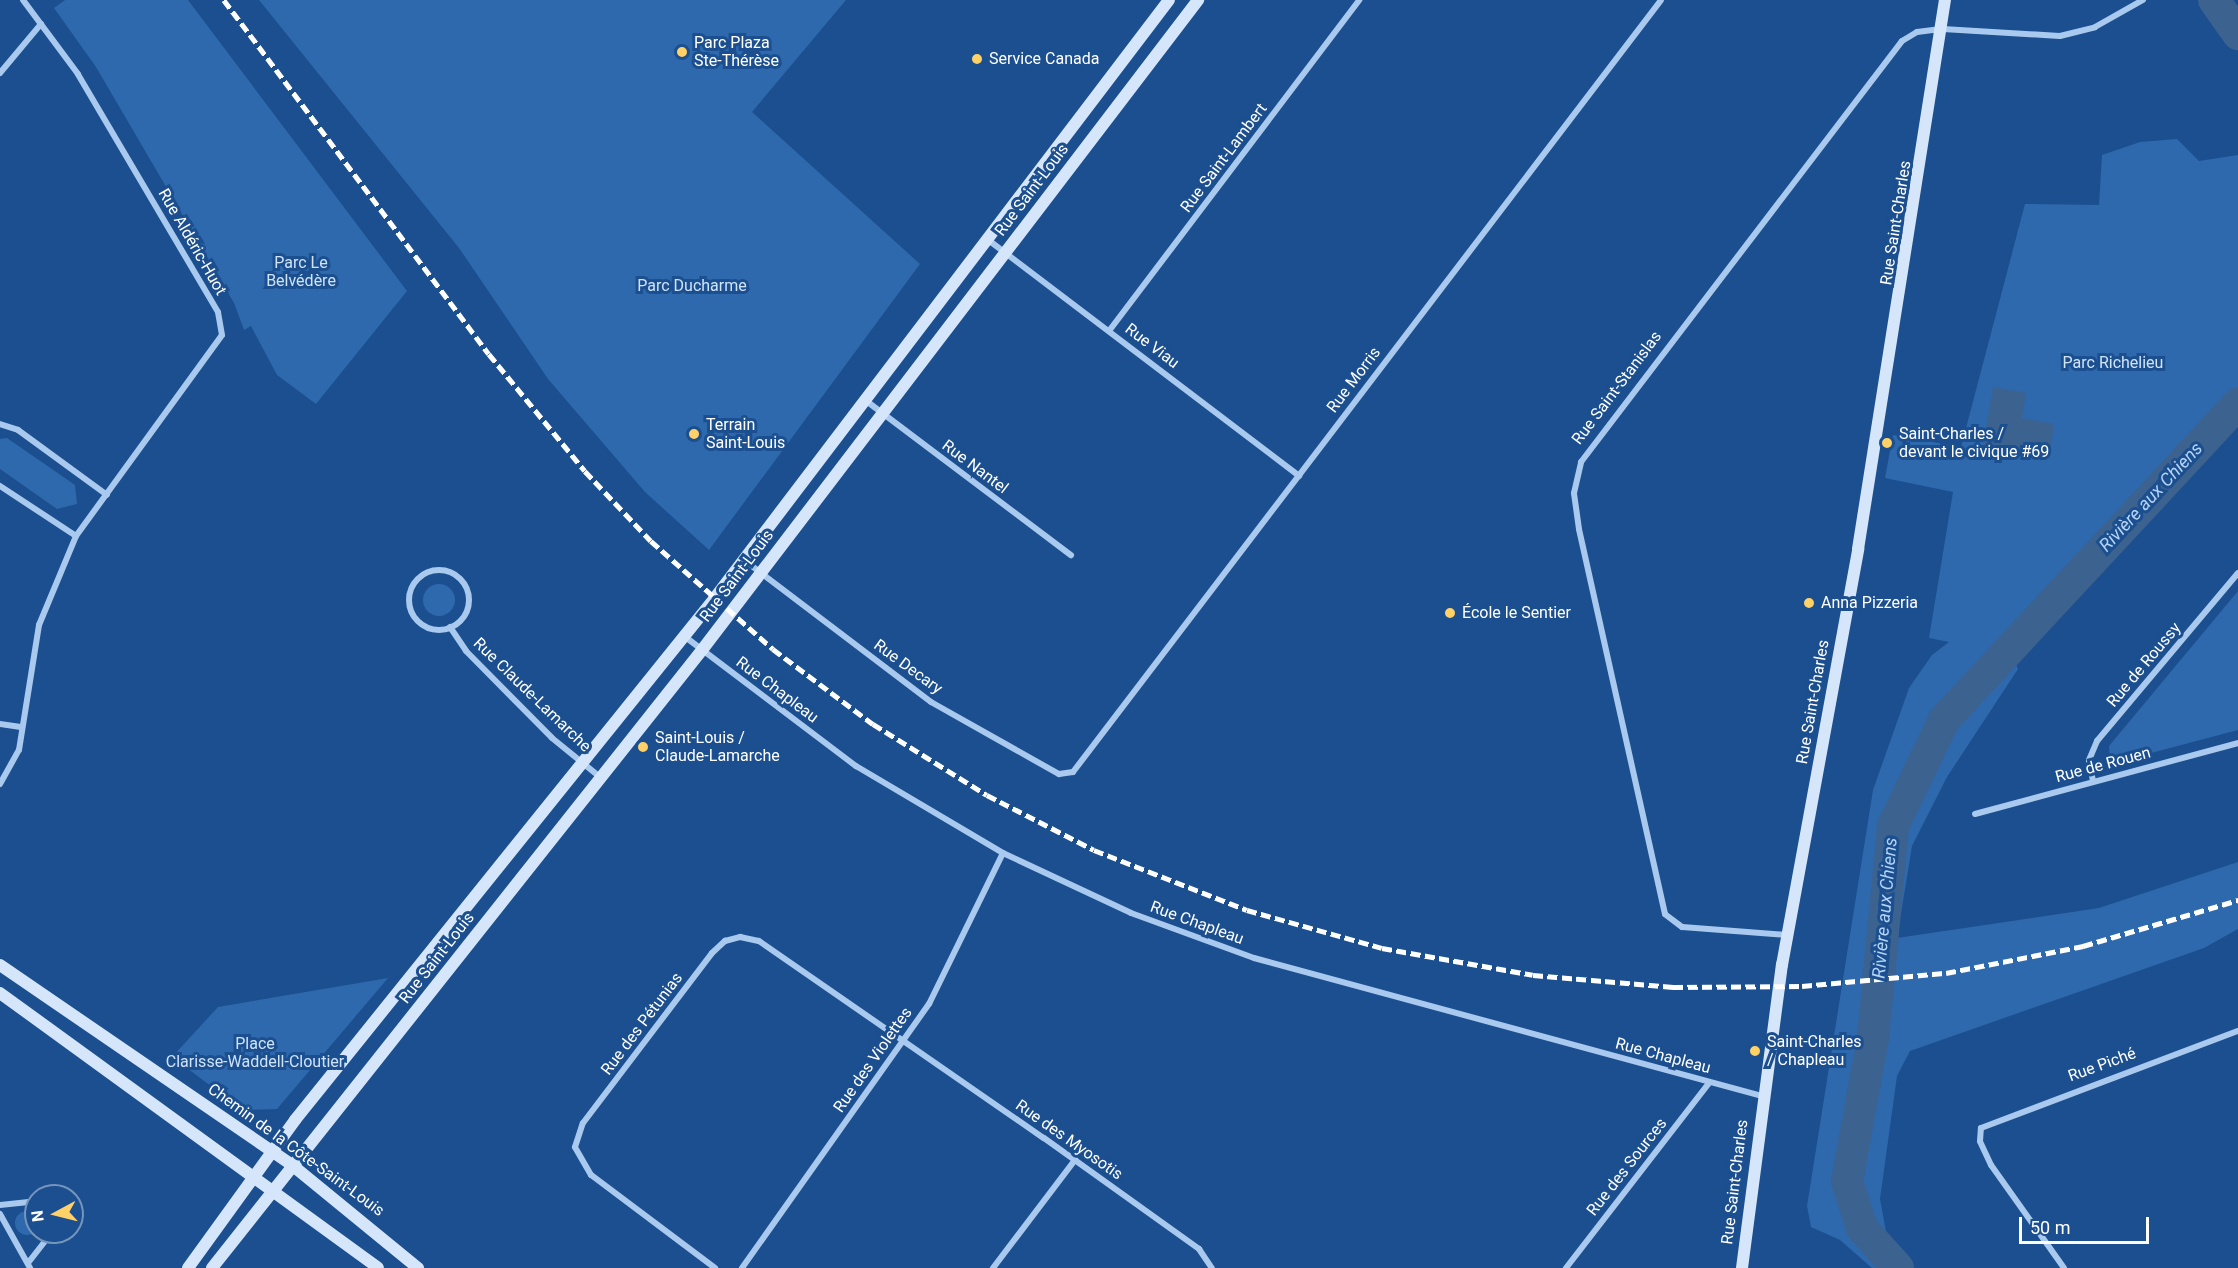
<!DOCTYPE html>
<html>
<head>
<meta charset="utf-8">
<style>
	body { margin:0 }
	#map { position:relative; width:2238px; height:1268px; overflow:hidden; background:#1b4f8f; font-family:Roboto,sans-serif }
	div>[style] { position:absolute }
	.green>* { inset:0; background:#2e69ad }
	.round { border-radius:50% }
	.water>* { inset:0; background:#3c6290 }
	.river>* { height:32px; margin:-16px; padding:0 16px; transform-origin:16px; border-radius:16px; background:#3c6290 }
	.street>* { height:6px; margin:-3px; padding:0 3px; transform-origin:3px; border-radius:3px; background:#a9c9ee }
	.street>.ring { margin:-3px; padding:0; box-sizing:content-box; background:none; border:6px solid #a9c9ee; border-radius:50% }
	.secondary>* { height:12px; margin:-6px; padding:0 6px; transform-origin:6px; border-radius:6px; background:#d6e6fa }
	.rail>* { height:4.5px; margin-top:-2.25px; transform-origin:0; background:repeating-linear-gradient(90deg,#fff 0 10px,transparent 0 14.5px) }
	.dots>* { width:16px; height:16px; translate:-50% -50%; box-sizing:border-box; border:3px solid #1b4f8f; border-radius:50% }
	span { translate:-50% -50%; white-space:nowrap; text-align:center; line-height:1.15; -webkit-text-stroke:6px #1b4f8f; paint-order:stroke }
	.poi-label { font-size:16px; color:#fff }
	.left { translate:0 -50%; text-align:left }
	.street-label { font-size:16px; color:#fff }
	.park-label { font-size:16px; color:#cfe3fa }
	.water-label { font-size:18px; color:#b5d3f5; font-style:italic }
	.north { position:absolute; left:24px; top:1184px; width:60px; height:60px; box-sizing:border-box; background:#1b4f8f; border:2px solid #7695bc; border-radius:50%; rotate:263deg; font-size:16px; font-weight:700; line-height:24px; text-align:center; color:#fff }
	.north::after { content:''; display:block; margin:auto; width:21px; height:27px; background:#ffd166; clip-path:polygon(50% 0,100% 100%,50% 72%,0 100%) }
	.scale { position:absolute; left:2019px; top:1217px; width:130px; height:27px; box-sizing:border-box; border:3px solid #fff; border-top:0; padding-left:8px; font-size:18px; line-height:21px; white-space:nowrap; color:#fff; -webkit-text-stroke:4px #1b4f8f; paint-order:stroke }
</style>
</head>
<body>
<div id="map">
	<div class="green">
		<i style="clip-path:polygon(65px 0,188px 0,407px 291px,316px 404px,277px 375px,251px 326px,244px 330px,234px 303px,96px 67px,54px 8px)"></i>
		<i style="clip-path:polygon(259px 0,846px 0,752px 112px,920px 264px,709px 550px,645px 492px,548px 379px,459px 248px)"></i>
		<i style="clip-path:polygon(2177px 139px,2199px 161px,2238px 155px,2238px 414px,2012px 654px,2018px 669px,1947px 777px,1912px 846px,1897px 938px,2099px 908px,2238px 862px,2238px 929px,2204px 948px,1910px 1051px,1897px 1076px,1880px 1199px,1887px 1237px,1914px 1268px,1872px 1268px,1840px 1240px,1811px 1227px,1807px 1206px,1873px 790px,1909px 688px,1932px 655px,1949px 642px,1929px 638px,1953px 492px,1885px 478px,1893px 435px,1961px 447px,2025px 204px,2099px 205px,2102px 155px,2140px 142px)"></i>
		<i style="clip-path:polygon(7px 438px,75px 485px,77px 504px,57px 509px,0 469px,0 439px)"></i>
		<i class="round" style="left:423px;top:584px;width:32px;height:32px"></i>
		<i style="clip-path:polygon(2238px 591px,2238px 730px,2121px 761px,2110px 759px,2109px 746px)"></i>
		<i style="clip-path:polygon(388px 978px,277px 1109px,243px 1110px,172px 1057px,218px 1007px)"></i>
		<i class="round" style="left:15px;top:1211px;width:24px;height:24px"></i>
	</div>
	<div class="water">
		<i style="clip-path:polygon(1993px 387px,2026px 393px,2022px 418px,2054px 424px,2049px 457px,1983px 445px)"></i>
	</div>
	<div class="river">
		<i style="left:2214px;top:0;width:42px;rotate:54.8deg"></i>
		<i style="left:1898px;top:1268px;width:54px;rotate:-132deg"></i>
		<i style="left:1862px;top:1228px;width:49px;rotate:-107.7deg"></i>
		<i style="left:1847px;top:1181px;width:145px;rotate:-79.7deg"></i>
		<i style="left:1873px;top:1038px;width:213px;rotate:-84.6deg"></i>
		<i style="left:1893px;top:826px;width:118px;rotate:-64.3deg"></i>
		<i style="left:1944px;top:720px;width:432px;rotate:-47.1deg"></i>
	</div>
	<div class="street">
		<i style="left:0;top:73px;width:64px;rotate:-50.1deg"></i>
		<i style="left:987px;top:239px;width:392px;rotate:37.2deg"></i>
		<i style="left:1109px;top:331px;width:415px;rotate:-52.9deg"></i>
		<i style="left:865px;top:400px;width:258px;rotate:37deg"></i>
		<i style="left:0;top:424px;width:19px;rotate:18deg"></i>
		<i style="left:18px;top:430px;width:110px;rotate:36.1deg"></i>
		<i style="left:0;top:486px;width:91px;rotate:33.3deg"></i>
		<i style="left:744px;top:560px;width:235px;rotate:37.2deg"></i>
		<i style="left:931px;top:702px;width:147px;rotate:29.4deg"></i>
		<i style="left:1059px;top:774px;width:14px;rotate:-8deg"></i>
		<i style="left:1073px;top:772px;width:970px;rotate:-52.7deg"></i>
		<i class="ring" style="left:409px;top:570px;width:54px;height:54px"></i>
		<i style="left:450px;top:627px;width:29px;rotate:56deg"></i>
		<i style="left:466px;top:651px;width:122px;rotate:45.3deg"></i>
		<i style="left:552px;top:738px;width:62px;rotate:39.1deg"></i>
		<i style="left:684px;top:636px;width:216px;rotate:37.1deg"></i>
		<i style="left:856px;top:766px;width:171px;rotate:30.6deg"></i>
		<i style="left:1003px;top:853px;width:141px;rotate:25.1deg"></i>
		<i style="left:1131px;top:913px;width:131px;rotate:20.1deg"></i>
		<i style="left:1254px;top:958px;width:526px;rotate:15.2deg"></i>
		<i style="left:0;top:724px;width:21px;rotate:8deg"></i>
		<i style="left:2093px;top:781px;width:21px;rotate:-101deg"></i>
		<i style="left:2089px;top:760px;width:21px;rotate:-67deg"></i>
		<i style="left:2097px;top:741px;width:219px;rotate:-50deg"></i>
		<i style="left:0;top:784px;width:39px;rotate:-61deg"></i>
		<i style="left:19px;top:750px;width:127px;rotate:-80.9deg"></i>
		<i style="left:39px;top:625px;width:96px;rotate:-67.4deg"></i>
		<i style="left:76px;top:536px;width:248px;rotate:-54deg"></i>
		<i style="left:222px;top:335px;width:23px;rotate:-100deg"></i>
		<i style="left:218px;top:312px;width:276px;rotate:-120.5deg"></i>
		<i style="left:78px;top:74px;width:92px;rotate:-126.6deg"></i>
		<i style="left:1975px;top:814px;width:272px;rotate:-15.1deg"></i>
		<i style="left:1787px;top:935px;width:105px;rotate:-175.6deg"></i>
		<i style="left:1682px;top:927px;width:21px;rotate:-143deg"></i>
		<i style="left:1665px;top:914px;width:394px;rotate:-102.6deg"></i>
		<i style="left:1579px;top:529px;width:36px;rotate:-98deg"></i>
		<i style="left:1574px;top:493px;width:32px;rotate:-77deg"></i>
		<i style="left:1581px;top:462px;width:529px;rotate:-52.68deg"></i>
		<i style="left:1902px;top:41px;width:17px;rotate:-31deg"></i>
		<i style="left:1917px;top:32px;width:26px;rotate:-7deg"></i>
		<i style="left:1943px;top:29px;width:117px;rotate:3.4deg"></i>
		<i style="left:2060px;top:36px;width:36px;rotate:-14deg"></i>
		<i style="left:2095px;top:27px;width:55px;rotate:-29.4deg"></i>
		<i style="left:0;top:1205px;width:36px;rotate:-6deg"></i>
		<i style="left:0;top:1214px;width:62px;rotate:60.9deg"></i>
		<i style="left:28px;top:1263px;width:39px;rotate:-52deg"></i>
		<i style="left:715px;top:1268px;width:155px;rotate:-143.1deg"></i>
		<i style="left:591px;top:1175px;width:32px;rotate:-120deg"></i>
		<i style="left:575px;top:1147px;width:25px;rotate:-72deg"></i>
		<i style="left:583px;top:1123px;width:213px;rotate:-52.8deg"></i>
		<i style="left:712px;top:953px;width:18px;rotate:-43deg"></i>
		<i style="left:725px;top:941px;width:16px;rotate:-15deg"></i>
		<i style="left:740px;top:937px;width:19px;rotate:12deg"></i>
		<i style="left:759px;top:941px;width:346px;rotate:34.7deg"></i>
		<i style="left:1044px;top:1138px;width:191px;rotate:35.6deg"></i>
		<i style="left:1199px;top:1249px;width:23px;rotate:56deg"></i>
		<i style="left:742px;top:1268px;width:324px;rotate:-54.7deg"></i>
		<i style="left:929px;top:1004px;width:168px;rotate:-63.9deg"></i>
		<i style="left:993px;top:1268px;width:136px;rotate:-52.8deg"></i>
		<i style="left:1566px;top:1268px;width:234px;rotate:-52.3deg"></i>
		<i style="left:2064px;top:1268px;width:126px;rotate:-125.3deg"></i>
		<i style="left:1991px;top:1165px;width:26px;rotate:-115deg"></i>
		<i style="left:1980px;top:1141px;width:13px;rotate:-86deg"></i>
		<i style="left:1981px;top:1128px;width:275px;rotate:-20.7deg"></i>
	</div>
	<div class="secondary">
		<i style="left:0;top:965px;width:354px;rotate:34.4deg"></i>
		<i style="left:292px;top:1165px;width:163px;rotate:39.3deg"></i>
		<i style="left:0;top:993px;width:467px;rotate:36deg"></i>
		<i style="left:188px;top:1268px;width:183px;rotate:-54.1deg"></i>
		<i style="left:295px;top:1120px;width:669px;rotate:-51.19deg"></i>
		<i style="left:714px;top:599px;width:752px;rotate:-52.78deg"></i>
		<i style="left:212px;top:1268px;width:789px;rotate:-51.59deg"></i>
		<i style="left:702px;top:650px;width:818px;rotate:-52.65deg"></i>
		<i style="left:1742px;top:1268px;width:306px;rotate:-82.5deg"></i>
		<i style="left:1782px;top:965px;width:423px;rotate:-79.6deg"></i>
		<i style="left:1858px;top:549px;width:556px;rotate:-81deg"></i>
	</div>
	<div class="rail">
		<i style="left:224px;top:0;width:442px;rotate:53.2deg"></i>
		<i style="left:489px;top:354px;width:151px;rotate:50.6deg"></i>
		<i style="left:585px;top:471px;width:96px;rotate:46.7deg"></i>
		<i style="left:651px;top:541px;width:163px;rotate:41.5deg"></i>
		<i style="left:773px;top:649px;width:125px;rotate:36.9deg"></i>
		<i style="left:873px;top:724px;width:134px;rotate:31.9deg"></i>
		<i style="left:987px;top:795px;width:120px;rotate:27.2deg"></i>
		<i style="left:1094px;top:850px;width:164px;rotate:21.4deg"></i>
		<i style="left:1247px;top:910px;width:140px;rotate:15.7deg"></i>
		<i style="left:1382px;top:948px;width:153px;rotate:10.1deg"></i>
		<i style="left:1533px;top:975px;width:141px;rotate:4.9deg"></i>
		<i style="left:1673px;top:987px;width:129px;rotate:-0.4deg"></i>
		<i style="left:1802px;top:986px;width:145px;rotate:-5.2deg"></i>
		<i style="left:1946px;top:973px;width:140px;rotate:-11.1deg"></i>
		<i style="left:2083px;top:946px;width:162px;rotate:-16.5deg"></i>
	</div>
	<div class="dots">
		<i style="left:682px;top:52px;background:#ffd166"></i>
		<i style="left:977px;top:59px;background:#ffd166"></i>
		<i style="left:694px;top:434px;background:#ffd166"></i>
		<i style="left:1887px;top:443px;background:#ffd166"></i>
		<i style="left:1809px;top:603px;background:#ffd166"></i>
		<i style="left:1450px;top:613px;background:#ffd166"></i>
		<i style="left:643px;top:747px;background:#ffd166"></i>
		<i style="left:1755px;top:1051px;background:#ffd166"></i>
	</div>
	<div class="poi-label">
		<span class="left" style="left:694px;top:52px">Parc Plaza<br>Ste-Thérèse</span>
		<span class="left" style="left:989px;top:59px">Service Canada</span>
		<span class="left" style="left:706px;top:434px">Terrain<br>Saint-Louis</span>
		<span class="left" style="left:1899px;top:443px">Saint-Charles /<br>devant le civique #69</span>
		<span class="left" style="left:1821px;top:603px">Anna Pizzeria</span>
		<span class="left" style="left:1462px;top:613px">École le Sentier</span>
		<span class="left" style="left:655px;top:747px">Saint-Louis /<br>Claude-Lamarche</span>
		<span class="left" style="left:1767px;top:1051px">Saint-Charles<br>/ Chapleau</span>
	</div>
	<div class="street-label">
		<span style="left:1224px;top:158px;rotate:-53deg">Rue Saint-Lambert</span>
		<span style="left:1032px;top:190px;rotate:-53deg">Rue Saint-Louis</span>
		<span style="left:1896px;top:223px;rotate:-81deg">Rue Saint-Charles</span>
		<span style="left:192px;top:242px;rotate:60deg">Rue Aldéric-Huot</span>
		<span style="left:1152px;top:346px;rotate:37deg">Rue Viau</span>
		<span style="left:1354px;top:380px;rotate:-53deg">Rue Morris</span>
		<span style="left:1617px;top:388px;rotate:-53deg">Rue Saint-Stanislas</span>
		<span style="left:975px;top:467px;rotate:37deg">Rue Nantel</span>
		<span style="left:737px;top:576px;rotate:-53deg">Rue Saint-Louis</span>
		<span style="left:2144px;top:665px;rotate:-50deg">Rue de Roussy</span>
		<span style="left:908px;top:667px;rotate:36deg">Rue Decary</span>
		<span style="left:777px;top:690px;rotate:37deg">Rue Chapleau</span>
		<span style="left:532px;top:695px;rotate:44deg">Rue Claude-Lamarche</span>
		<span style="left:1813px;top:702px;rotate:-80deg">Rue Saint-Charles</span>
		<span style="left:2103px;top:765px;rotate:-15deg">Rue de Rouen</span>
		<span style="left:1197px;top:923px;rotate:20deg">Rue Chapleau</span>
		<span style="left:437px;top:958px;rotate:-52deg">Rue Saint-Louis</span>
		<span style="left:642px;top:1024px;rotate:-53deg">Rue des Pétunias</span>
		<span style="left:1663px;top:1056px;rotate:15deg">Rue Chapleau</span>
		<span style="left:873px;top:1060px;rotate:-55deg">Rue des Violettes</span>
		<span style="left:2102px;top:1065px;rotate:-20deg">Rue Piché</span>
		<span style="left:1069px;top:1140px;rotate:35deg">Rue des Myosotis</span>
		<span style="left:296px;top:1150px;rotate:36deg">Chemin de la Côte-Saint-Louis</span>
		<span style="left:1627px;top:1167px;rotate:-52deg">Rue des Sources</span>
		<span style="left:1735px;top:1182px;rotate:-83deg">Rue Saint-Charles</span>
	</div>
	<div class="park-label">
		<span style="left:301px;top:272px">Parc Le<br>Belvédère</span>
		<span style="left:692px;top:286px">Parc Ducharme</span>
		<span style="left:2113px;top:363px">Parc Richelieu</span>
		<span style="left:255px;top:1053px">Place<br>Clarisse-Waddell-Cloutier</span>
	</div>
	<div class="water-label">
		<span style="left:2151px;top:497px;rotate:-47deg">Rivière aux Chiens</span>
		<span style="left:1885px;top:908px;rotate:-85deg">Rivière aux Chiens</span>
	</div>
	<div class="north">N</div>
	<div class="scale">50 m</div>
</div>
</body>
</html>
